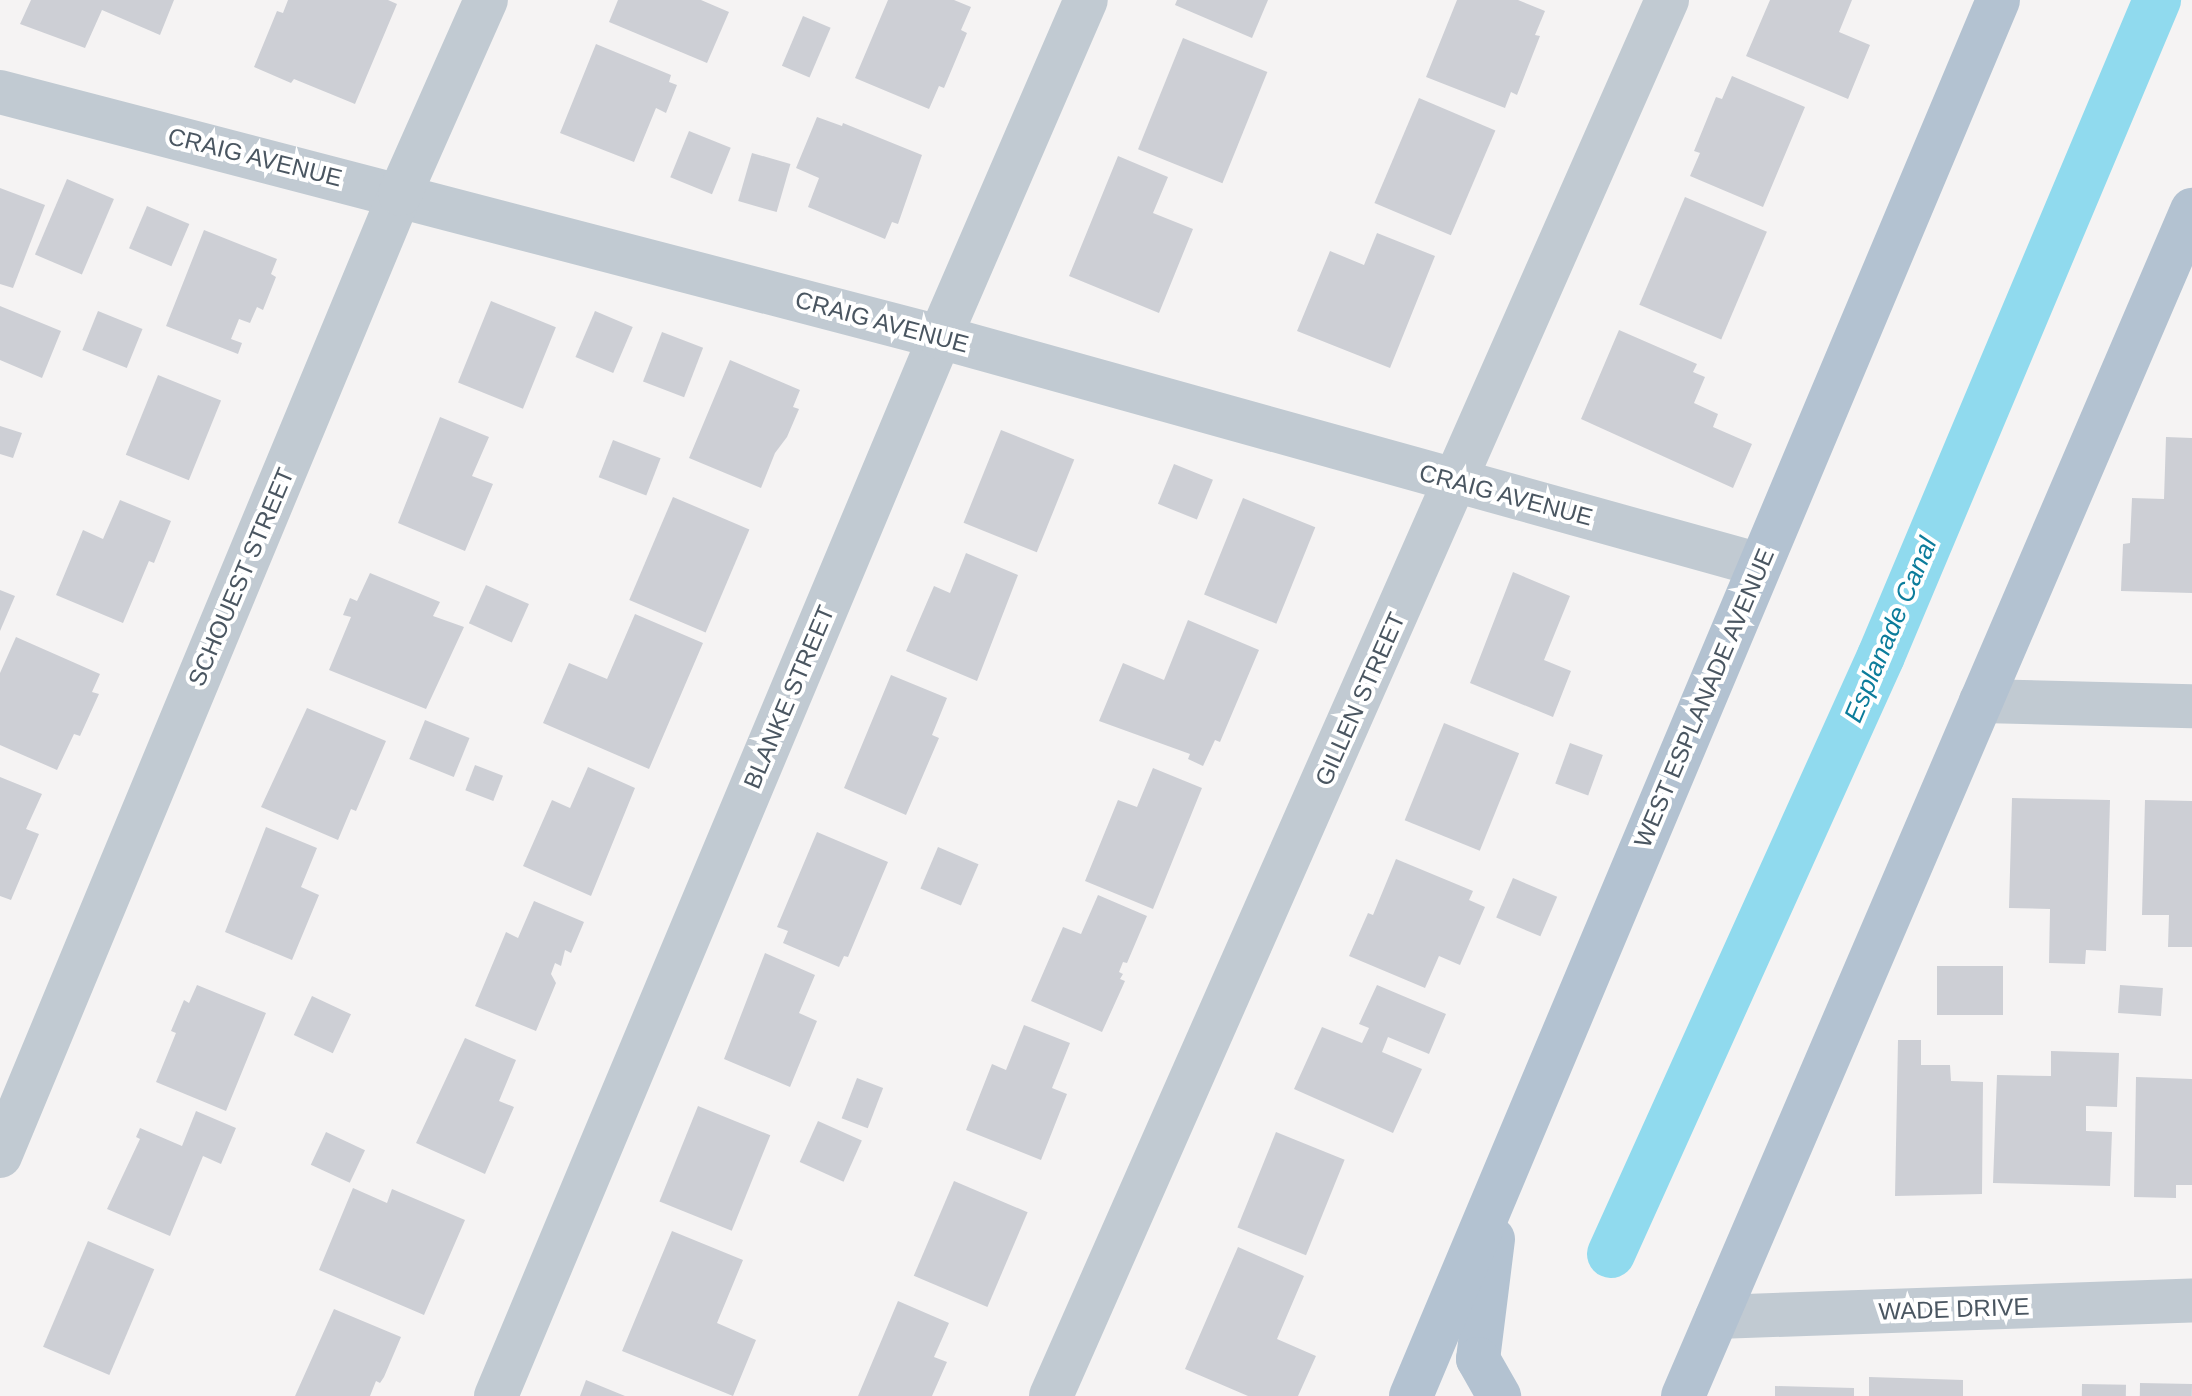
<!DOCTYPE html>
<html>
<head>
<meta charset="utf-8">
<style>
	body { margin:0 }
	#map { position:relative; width:2192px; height:1396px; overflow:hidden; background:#f5f3f3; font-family:Arial,sans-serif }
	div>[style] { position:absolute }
	.canal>* { height:48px; margin:-24px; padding:0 24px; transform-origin:24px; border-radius:24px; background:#90daee }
	.building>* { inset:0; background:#cdcfd5; transform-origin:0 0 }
	.minor>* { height:44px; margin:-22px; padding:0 22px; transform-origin:22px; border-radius:22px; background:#c1cad2 }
	.major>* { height:44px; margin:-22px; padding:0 22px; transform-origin:22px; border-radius:22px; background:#b3c2d1 }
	span { translate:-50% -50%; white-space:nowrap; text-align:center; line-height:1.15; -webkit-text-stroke:8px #fff; paint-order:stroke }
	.street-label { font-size:24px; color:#4a5661 }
	.water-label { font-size:26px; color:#0c7c9b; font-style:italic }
</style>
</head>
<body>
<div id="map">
	<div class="canal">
		<i style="left:1611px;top:1254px;width:656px;rotate:-65.7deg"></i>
		<i style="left:1881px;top:656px;width:712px;rotate:-67.18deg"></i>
	</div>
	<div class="building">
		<i style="clip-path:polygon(31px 0,174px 0,160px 35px,102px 10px,85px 48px,20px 24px)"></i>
		<i style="clip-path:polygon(288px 0,388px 0,397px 4px,355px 104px,294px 79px,291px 83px,254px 67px,277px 11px,283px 13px)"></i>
		<i style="clip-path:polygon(618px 0,701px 0,729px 12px,707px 63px,609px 22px)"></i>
		<i style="clip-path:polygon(888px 0,954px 0,971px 7px,961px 30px,967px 33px,944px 88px,939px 86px,929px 109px,855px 78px)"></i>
		<i style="clip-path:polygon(1177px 0,1268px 0,1252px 38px,1175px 5px)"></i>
		<i style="clip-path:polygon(1457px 0,1518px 0,1545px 11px,1535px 35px,1540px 36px,1517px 95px,1511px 92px,1505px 108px,1426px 77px)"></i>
		<i style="clip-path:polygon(1770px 0,1852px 0,1839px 32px,1870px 45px,1848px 99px,1746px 56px)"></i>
		<i style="left:803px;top:16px;width:30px;height:54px;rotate:23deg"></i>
		<i style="left:1183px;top:38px;width:91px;height:120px;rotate:22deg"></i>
		<i style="clip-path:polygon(596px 44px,671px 75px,669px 82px,677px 85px,666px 113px,656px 108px,634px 162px,560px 133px)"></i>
		<i style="clip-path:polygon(1732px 76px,1805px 107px,1763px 207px,1690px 176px,1700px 153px,1694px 151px,1716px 97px,1722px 99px)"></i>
		<i style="left:1419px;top:98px;width:83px;height:114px;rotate:23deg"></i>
		<i style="clip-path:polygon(817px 117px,842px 126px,843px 123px,922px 155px,898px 224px,892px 222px,885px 239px,808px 207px,819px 178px,796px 168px)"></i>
		<i style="left:689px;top:131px;width:45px;height:50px;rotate:22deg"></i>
		<i style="left:752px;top:153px;width:40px;height:50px;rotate:16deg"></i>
		<i style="clip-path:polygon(1118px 156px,1168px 177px,1153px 213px,1193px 229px,1159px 313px,1069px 276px)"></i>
		<i style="left:67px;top:179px;width:51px;height:82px;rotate:23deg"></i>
		<i style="clip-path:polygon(0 188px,45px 205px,13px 288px,0 284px)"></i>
		<i style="left:1685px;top:197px;width:89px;height:117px;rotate:23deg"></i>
		<i style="left:147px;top:206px;width:46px;height:46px;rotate:23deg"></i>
		<i style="clip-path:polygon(204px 230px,277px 259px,271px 274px,276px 277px,263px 310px,257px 307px,250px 323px,239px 319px,231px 339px,242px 343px,238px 354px,166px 326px)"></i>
		<i style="clip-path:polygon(1377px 233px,1435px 256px,1390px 368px,1297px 331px,1330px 251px,1364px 265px)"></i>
		<i style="left:491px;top:301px;width:70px;height:88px;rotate:22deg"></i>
		<i style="clip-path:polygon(0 306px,61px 331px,42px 378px,0 360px)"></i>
		<i style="left:98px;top:311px;width:48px;height:42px;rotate:22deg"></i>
		<i style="left:595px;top:311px;width:41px;height:50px;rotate:23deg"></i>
		<i style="clip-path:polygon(1619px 330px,1697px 364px,1693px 372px,1705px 377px,1694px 403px,1718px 414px,1713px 427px,1752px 444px,1733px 488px,1581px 419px)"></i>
		<i style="left:662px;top:332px;width:44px;height:53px;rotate:21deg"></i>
		<i style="clip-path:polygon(730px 360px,800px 390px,793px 407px,799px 409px,787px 437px,775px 453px,761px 488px,689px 458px)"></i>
		<i style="left:158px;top:375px;width:68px;height:86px;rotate:22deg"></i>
		<i style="clip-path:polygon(440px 417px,489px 437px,472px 476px,493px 484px,465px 551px,398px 523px)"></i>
		<i style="clip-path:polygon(0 426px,22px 433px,13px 458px,0 454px)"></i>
		<i style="left:1001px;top:430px;width:79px;height:100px;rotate:22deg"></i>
		<i style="clip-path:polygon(2166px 437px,2192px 438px,2192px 593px,2121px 591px,2123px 544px,2130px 543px,2132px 498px,2164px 499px)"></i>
		<i style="left:613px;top:440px;width:51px;height:40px;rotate:21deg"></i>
		<i style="left:1174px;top:464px;width:42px;height:43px;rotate:22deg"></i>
		<i style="left:673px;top:497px;width:83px;height:112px;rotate:23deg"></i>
		<i style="left:1243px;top:498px;width:78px;height:104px;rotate:22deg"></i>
		<i style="clip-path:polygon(120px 500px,171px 521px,154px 563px,149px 561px,123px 623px,56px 595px,83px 530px,103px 539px)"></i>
		<i style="clip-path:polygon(966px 553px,1018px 575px,977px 681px,906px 651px,934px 586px,950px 593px)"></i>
		<i style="clip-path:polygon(1513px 572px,1570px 596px,1544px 660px,1571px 671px,1553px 717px,1470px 683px)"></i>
		<i style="clip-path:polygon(370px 573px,440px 602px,433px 616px,464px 627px,426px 709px,329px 670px,351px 617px,343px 615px,350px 598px,357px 601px)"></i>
		<i style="left:486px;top:585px;width:47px;height:42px;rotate:24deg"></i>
		<i style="clip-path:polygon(0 590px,15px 596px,0 631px)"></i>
		<i style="clip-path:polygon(635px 614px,703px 643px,649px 769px,543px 723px,569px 663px,607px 679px)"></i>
		<i style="clip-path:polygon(1188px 620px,1259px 650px,1220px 742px,1215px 740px,1203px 766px,1188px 759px,1190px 754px,1099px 721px,1123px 663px,1164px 680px)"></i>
		<i style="clip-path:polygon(16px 637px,100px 674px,92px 692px,99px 694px,80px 736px,74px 734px,57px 770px,0 745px,0 673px)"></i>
		<i style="clip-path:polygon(891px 675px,947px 698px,932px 735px,939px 738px,906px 815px,844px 788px)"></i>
		<i style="clip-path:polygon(307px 708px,386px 741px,356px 811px,351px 809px,338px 840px,261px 807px)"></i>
		<i style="left:425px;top:720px;width:48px;height:42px;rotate:22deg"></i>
		<i style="left:1444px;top:723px;width:81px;height:105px;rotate:22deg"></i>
		<i style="left:1570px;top:743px;width:35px;height:43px;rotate:20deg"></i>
		<i style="left:475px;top:765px;width:30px;height:27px;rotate:21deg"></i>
		<i style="clip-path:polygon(588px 767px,635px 788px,591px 896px,523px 866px,552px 800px,570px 808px)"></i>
		<i style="clip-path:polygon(1153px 768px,1202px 788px,1153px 909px,1085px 881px,1118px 800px,1137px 807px)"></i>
		<i style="clip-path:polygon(0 777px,42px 794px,26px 829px,39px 834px,11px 900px,0 896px)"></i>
		<i style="clip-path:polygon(2012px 798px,2110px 800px,2106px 951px,2086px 950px,2085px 964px,2049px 963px,2050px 909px,2009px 908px)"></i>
		<i style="clip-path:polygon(2145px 800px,2192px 801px,2192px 947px,2168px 947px,2169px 915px,2142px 915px)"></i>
		<i style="clip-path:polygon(266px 827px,317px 848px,301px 887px,319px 895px,292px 960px,225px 932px)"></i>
		<i style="clip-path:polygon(817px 832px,888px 862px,848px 957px,844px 956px,839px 967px,783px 943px,788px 931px,777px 927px)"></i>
		<i style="left:938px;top:847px;width:44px;height:45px;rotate:23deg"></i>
		<i style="clip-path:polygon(1396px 859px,1473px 891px,1469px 900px,1485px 907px,1460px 965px,1439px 956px,1425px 988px,1349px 956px,1368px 913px,1373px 915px)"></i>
		<i style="left:1513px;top:878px;width:48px;height:43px;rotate:23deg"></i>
		<i style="clip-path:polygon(1098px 895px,1147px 916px,1127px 963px,1123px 962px,1119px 972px,1123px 974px,1120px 979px,1125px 981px,1102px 1032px,1031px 1001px,1063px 927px,1081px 934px)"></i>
		<i style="clip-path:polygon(534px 901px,584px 922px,571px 953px,565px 950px,561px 966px,555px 963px,551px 974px,556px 983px,536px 1031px,475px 1006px,506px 932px,518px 938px)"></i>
		<i style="clip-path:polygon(765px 953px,815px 975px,799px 1013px,817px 1021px,790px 1087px,724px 1059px)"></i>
		<i style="left:1937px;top:966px;width:66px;height:49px"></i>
		<i style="clip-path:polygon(197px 985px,266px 1013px,226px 1111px,156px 1082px,176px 1033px,171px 1031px,184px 1000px,189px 1003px)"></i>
		<i style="clip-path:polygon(1377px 985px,1446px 1014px,1429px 1054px,1388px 1037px,1382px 1052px,1422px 1069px,1393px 1133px,1294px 1089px,1322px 1027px,1362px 1043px,1369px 1028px,1359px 1024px)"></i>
		<i style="left:2120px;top:985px;width:43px;height:28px;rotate:4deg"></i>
		<i style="left:312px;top:996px;width:43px;height:43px;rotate:25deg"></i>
		<i style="clip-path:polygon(1024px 1025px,1070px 1043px,1052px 1088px,1067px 1094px,1041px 1160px,966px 1130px,992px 1064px,1006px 1070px)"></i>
		<i style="clip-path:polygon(465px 1038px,516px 1060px,499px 1101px,514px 1107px,485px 1174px,416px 1143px)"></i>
		<i style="clip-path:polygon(1898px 1040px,1921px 1040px,1921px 1065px,1950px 1065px,1951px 1081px,1983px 1082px,1982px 1194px,1895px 1196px)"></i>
		<i style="clip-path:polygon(2051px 1051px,2119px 1053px,2117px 1107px,2086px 1106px,2086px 1131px,2112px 1132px,2110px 1186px,1993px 1183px,1997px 1075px,2051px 1076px)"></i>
		<i style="clip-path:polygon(2136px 1077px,2192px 1079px,2192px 1185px,2176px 1185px,2176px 1198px,2134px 1197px)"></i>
		<i style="left:857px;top:1078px;width:28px;height:43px;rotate:21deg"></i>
		<i style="left:698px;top:1106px;width:78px;height:103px;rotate:22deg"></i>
		<i style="clip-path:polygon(196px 1111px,236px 1128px,221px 1164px,203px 1156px,170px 1236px,107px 1209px,140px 1139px,136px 1137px,140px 1128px,182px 1146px)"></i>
		<i style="left:818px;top:1121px;width:48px;height:45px;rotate:24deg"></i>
		<i style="left:326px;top:1132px;width:43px;height:36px;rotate:25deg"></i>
		<i style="left:1276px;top:1132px;width:74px;height:103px;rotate:22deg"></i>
		<i style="left:954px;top:1181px;width:80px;height:103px;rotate:23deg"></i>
		<i style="clip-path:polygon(353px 1188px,387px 1203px,392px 1189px,465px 1220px,424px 1315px,319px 1270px)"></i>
		<i style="clip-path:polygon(672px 1231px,743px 1260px,717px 1323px,756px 1340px,733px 1396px,622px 1351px)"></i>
		<i style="left:88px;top:1241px;width:72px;height:115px;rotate:23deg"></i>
		<i style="clip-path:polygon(1238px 1247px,1304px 1276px,1277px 1339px,1316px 1356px,1298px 1396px,1248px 1396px,1185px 1369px)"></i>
		<i style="clip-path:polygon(898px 1301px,949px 1323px,934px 1357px,947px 1362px,932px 1396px,858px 1396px)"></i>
		<i style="clip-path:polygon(334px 1309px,401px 1337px,384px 1377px,380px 1383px,376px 1381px,370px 1396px,295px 1396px)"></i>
		<i style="clip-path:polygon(1869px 1377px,1963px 1380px,1963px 1396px,1869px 1396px)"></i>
		<i style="clip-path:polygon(586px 1380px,625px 1396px,580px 1396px)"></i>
		<i style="left:2140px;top:1383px;width:52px;height:13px;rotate:1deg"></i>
		<i style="left:2082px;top:1384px;width:44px;height:12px;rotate:1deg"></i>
		<i style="clip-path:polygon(1775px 1386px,1854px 1388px,1854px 1396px,1775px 1396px)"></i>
	</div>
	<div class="minor">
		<i style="left:0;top:92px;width:971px;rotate:14.61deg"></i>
		<i style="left:940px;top:337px;width:851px;rotate:15.54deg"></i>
		<i style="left:1981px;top:701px;width:211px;rotate:1.4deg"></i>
		<i style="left:0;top:1156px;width:1042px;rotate:-67.42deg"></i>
		<i style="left:400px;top:194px;width:212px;rotate:-66.1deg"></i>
		<i style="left:1717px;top:1317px;width:475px;rotate:-2deg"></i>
		<i style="left:496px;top:1396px;width:1148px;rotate:-67.25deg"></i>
		<i style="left:940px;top:337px;width:367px;rotate:-66.6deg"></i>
		<i style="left:1051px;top:1396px;width:1526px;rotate:-66.19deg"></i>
	</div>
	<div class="major">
		<i style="left:1493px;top:1239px;width:121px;rotate:97.1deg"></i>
		<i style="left:1478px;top:1359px;width:43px;rotate:60.4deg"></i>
		<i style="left:1411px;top:1396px;width:1514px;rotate:-67.19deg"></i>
		<i style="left:1683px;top:1396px;width:1291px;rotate:-66.77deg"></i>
	</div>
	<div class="street-label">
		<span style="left:255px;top:157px;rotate:14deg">CRAIG AVENUE</span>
		<span style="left:882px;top:322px;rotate:15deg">CRAIG AVENUE</span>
		<span style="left:1506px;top:495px;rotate:15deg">CRAIG AVENUE</span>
		<span style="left:241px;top:577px;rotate:-67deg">SCHOUEST STREET</span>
		<span style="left:789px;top:697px;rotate:-67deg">BLANKE STREET</span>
		<span style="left:1704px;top:698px;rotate:-67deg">WEST ESPLANADE AVENUE</span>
		<span style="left:1360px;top:699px;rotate:-66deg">GILLEN STREET</span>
		<span style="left:1954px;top:1309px;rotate:-2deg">WADE DRIVE</span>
	</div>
	<div class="water-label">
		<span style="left:1891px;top:630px;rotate:-67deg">Esplanade Canal</span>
	</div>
</div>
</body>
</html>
